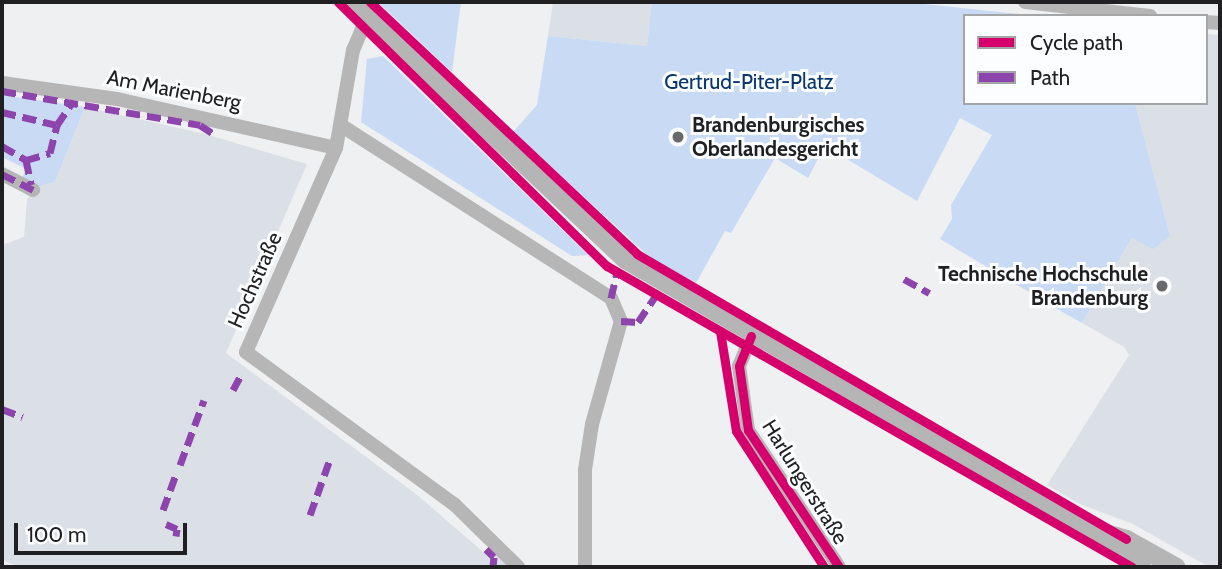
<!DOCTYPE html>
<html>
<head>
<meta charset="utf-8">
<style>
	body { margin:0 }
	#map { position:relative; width:1222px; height:569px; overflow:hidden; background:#eef0f2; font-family:Cabin,sans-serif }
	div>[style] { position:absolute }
	.built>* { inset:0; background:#dbe0e6 }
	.green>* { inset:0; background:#c8daf4 }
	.street>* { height:14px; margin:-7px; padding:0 7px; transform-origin:7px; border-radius:7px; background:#b7b6b6 }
	.secondary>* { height:19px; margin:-9.5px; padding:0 9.5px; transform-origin:9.5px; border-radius:9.5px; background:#b6b5b6 }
	.tram>* { height:2px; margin:-1px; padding:0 1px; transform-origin:1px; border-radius:1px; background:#b4b4b6 }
	.quiet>* { height:7px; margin-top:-3.5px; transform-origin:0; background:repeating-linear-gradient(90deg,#8e44ad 0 14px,transparent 0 21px) }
	.cycleway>* { height:9px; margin:-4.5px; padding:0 4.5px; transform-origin:4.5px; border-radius:4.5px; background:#d6006c }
	.dots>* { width:19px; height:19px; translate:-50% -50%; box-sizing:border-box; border:4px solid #fcfdfe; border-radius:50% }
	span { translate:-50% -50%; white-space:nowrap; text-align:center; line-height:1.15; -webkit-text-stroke:6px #fcfdfe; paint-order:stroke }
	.park-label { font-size:21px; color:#083770 }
	.street-label { font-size:21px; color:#202022 }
	.poi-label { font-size:21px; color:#202022; font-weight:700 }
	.left { translate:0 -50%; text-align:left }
	.right { translate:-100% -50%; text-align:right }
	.frame { position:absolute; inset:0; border:4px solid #202022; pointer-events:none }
	.legend { position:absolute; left:963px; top:14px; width:245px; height:91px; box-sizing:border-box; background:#fcfdfe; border:2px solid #a4a5a6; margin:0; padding:9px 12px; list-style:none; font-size:21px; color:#202022 }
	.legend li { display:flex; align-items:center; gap:14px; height:35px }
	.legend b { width:35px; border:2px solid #a4a5a6 }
	.scale { position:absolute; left:14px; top:523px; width:173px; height:32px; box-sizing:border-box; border:4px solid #202022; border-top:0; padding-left:9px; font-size:21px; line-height:24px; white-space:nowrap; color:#202022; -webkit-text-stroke:5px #fcfdfe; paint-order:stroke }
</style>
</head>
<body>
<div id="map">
	<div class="built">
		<i style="clip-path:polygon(553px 2px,652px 2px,647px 46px,548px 36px)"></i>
		<i style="clip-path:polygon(1206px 34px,1220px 35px,1220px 567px,1209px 567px,1133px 524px,1080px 504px,1047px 485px,1129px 355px,1124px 347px,1082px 323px,1132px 238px,1170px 236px,1135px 103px,1206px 103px)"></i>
		<i style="clip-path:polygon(85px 107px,205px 134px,307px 164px,226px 353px,416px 494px,489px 557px,497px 554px,508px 567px,20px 567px,2px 560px,2px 245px,24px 237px,27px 199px,37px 187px,55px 182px)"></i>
	</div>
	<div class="green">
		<i style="clip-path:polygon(378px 2px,461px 2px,452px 72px)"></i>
		<i style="clip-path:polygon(652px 2px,906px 2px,1036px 16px,965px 16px,965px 103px,1135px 103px,1170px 236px,1153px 249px,1132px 238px,1082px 323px,1066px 314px,940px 239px,952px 219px,951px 205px,992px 135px,960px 118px,917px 201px,825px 146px,808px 178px,775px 158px,731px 233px,725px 231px,696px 283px,653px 260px,513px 132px,537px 105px,548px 36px,647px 46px)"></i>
		<i style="clip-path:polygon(383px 56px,480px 150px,588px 255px,572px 256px,361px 122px,367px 59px)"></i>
		<i style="clip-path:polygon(2px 95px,85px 107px,55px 182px,37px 187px,21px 180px,26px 169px,2px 157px)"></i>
	</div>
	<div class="street">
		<i style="left:1025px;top:2px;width:126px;rotate:6.4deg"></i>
		<i style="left:368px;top:15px;width:38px;rotate:113deg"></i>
		<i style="left:353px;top:50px;width:99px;rotate:99.8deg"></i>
		<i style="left:336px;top:148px;width:223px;rotate:113.8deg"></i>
		<i style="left:246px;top:352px;width:258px;rotate:36.2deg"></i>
		<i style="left:454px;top:504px;width:90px;rotate:44.5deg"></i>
		<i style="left:1206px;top:22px;width:14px;rotate:4deg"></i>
		<i style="left:2px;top:83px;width:116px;rotate:7.9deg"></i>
		<i style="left:117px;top:99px;width:224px;rotate:12.6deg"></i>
		<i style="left:342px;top:126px;width:319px;rotate:32.6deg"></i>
		<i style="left:611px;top:298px;width:25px;rotate:67deg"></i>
		<i style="left:621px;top:321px;width:107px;rotate:105.7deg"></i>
		<i style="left:592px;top:424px;width:47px;rotate:98.7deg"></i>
		<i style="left:585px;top:470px;width:97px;rotate:90deg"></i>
		<i style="left:2px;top:174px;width:35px;rotate:27deg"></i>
		<i style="left:753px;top:333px;width:36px;rotate:113deg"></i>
		<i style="left:739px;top:366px;width:65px;rotate:82deg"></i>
		<i style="left:748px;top:430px;width:164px;rotate:56.4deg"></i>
	</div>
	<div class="secondary">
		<i style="left:353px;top:2px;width:374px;rotate:43.4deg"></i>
		<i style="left:625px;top:259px;width:539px;rotate:30.09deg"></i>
		<i style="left:1091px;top:529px;width:63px;rotate:37.2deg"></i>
		<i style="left:1095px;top:530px;width:32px;rotate:16deg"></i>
		<i style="left:1126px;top:539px;width:57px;rotate:29.2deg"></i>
	</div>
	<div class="tram">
		<i style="left:356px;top:2px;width:360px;rotate:43.5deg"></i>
		<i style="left:617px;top:250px;width:628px;rotate:30.32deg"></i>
	</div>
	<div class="quiet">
		<i style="left:2px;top:91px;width:201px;rotate:9.7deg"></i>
		<i style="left:200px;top:125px;width:17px;rotate:33deg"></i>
		<i style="left:2px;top:112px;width:57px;rotate:13.3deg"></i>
		<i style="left:57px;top:125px;width:29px;rotate:-56deg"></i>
		<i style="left:2px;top:146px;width:28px;rotate:30deg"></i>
		<i style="left:26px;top:160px;width:25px;rotate:78deg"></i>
		<i style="left:26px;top:160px;width:25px;rotate:-16deg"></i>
		<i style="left:50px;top:153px;width:29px;rotate:-76deg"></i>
		<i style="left:2px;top:174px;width:35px;rotate:27deg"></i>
		<i style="left:904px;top:279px;width:29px;rotate:29deg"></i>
		<i style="left:611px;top:298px;width:27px;rotate:-77deg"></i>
		<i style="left:621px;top:321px;width:17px;rotate:3deg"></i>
		<i style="left:638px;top:322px;width:32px;rotate:-56deg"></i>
		<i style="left:233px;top:390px;width:15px;rotate:-62deg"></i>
		<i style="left:2px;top:409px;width:22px;rotate:21deg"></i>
		<i style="left:180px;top:465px;width:69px;rotate:-69.7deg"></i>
		<i style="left:163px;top:510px;width:38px;rotate:-70deg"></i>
		<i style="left:310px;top:515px;width:59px;rotate:-70.3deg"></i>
		<i style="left:166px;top:524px;width:12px;rotate:24deg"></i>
		<i style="left:177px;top:529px;width:7px;rotate:98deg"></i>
		<i style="left:486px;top:549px;width:11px;rotate:45deg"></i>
		<i style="left:494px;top:557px;width:10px;rotate:96deg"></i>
	</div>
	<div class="cycleway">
		<i style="left:338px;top:2px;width:377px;rotate:44.5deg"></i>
		<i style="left:607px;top:266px;width:605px;rotate:29.83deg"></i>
		<i style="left:370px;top:2px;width:367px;rotate:43.3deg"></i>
		<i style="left:637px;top:254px;width:566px;rotate:30.23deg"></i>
		<i style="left:720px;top:331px;width:101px;rotate:80.9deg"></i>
		<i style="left:736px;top:431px;width:162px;rotate:57.1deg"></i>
		<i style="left:751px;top:336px;width:32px;rotate:112deg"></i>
		<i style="left:739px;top:366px;width:65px;rotate:82deg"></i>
		<i style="left:748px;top:430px;width:164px;rotate:56.4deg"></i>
	</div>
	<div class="dots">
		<i style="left:678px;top:137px;background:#68696b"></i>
		<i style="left:1162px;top:286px;background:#68696b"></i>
	</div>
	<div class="park-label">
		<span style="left:749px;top:82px">Gertrud-Piter-Platz</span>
	</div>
	<div class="street-label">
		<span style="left:174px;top:90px;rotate:11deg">Am Marienberg</span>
		<span style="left:255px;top:280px;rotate:-66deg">Hochstraße</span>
		<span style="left:805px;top:482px;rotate:58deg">Harlungerstraße</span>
	</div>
	<div class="poi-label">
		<span class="left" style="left:692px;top:137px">Brandenburgisches<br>Oberlandesgericht</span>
		<span class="right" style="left:1148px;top:286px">Technische Hochschule<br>Brandenburg</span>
	</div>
	<div class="frame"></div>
	<ul class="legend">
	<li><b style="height:9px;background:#d6006c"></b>Cycle path</li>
	<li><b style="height:9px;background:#8e44ad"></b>Path</li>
	</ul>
	<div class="scale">100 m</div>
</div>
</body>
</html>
